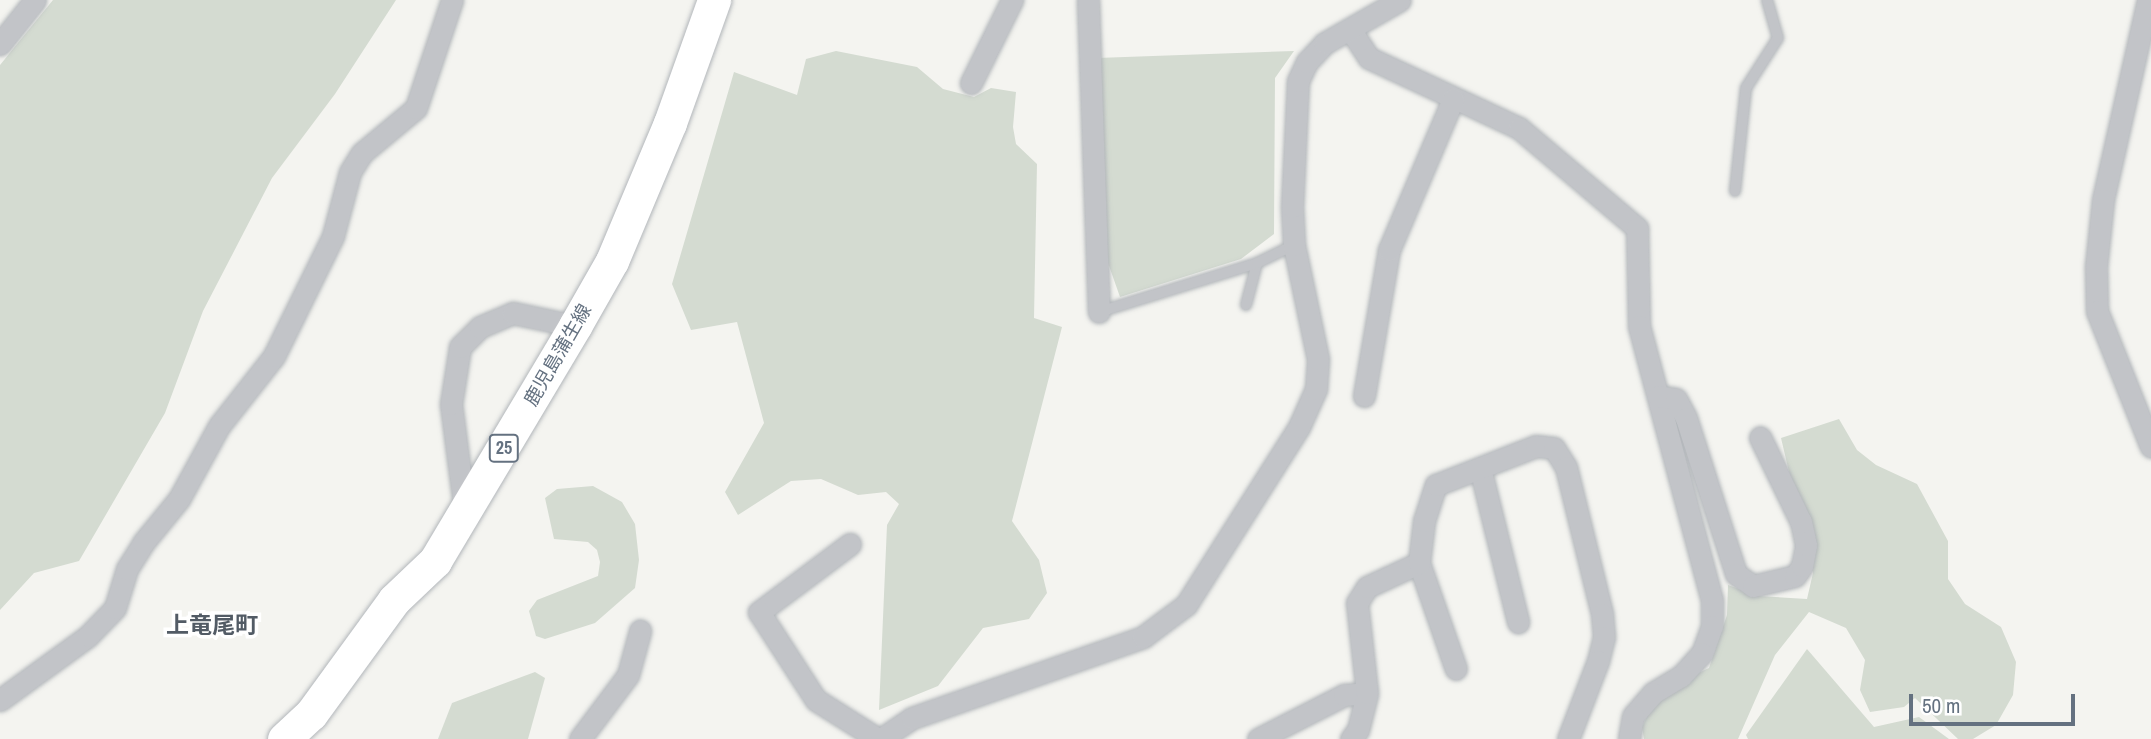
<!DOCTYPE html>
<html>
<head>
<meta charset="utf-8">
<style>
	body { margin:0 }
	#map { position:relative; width:2151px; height:739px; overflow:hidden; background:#f4f4f0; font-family:"Archivo Narrow","Noto Sans JP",sans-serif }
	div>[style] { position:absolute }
	.green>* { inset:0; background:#d4dbd1 }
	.roads { filter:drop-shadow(0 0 2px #b2b6ba) drop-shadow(0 0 2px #b2b6ba) }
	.lane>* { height:10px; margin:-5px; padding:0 5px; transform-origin:5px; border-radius:5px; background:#c2c4c8 }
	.street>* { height:21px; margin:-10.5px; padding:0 10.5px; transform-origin:10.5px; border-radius:10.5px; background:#c2c4c8 }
	.primary>* { height:33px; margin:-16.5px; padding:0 16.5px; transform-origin:16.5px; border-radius:16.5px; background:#fff }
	span { translate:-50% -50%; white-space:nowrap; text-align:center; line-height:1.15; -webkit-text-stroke:7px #fff; paint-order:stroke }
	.shield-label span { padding:2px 5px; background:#fff; border:2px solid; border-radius:5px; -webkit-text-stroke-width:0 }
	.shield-label { font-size:18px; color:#647180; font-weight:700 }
	.street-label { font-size:19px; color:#647180 }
	.quarter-label { font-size:23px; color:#525b65; font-weight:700 }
	.scale { position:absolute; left:1909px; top:694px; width:166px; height:32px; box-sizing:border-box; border:4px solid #647180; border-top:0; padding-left:9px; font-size:21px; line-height:24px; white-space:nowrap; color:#647180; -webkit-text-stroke:5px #fff; paint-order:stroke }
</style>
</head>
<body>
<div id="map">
	<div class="green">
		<i style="clip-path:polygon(53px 0,396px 0,335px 94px,272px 178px,203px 311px,165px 413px,79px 561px,34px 573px,0 610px,0 65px)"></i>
		<i style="clip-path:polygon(836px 51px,917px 67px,943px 89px,974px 97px,991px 88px,1016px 92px,1013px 127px,1016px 144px,1037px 164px,1034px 318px,1062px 327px,1012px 521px,1039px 560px,1047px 593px,1029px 619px,983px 628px,938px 686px,879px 710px,887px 525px,899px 504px,886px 492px,858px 495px,821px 479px,791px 481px,738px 515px,725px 492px,764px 423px,737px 322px,691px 330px,672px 284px,734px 72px,797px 95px,806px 59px)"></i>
		<i style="clip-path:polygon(1294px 51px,1275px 78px,1274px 234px,1241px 259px,1120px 297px,1107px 260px,1097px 58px)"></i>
		<i style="clip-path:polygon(1839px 419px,1857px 450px,1876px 465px,1917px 484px,1948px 541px,1948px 579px,1965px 604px,2001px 627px,2016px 662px,2013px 695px,1996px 725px,1973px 739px,1958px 739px,1915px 698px,1904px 707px,1870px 712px,1860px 690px,1865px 660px,1846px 628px,1809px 612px,1775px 655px,1738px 739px,1644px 739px,1642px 727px,1659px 691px,1709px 668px,1727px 615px,1728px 585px,1758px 596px,1807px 599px,1813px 573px,1781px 438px)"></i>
		<i style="clip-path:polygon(593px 486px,622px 502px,635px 524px,639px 560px,635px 588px,595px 623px,545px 639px,536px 636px,529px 611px,537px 600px,598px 576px,600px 562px,597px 550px,588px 542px,554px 539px,545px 498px,557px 489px)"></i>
		<i style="clip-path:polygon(1807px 649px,1874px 727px,1919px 717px,1949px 739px,1748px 739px,1746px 735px)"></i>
		<i style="clip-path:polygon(535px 672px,545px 678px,528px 739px,438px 739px,452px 703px)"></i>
	</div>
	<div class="roads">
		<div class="lane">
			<i style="left:1735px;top:191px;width:104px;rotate:-83.9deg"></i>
			<i style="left:1746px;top:88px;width:59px;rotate:-57.4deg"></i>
			<i style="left:1778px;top:38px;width:40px;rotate:-106deg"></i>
			<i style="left:1246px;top:305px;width:43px;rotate:-75.3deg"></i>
			<i style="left:1099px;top:312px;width:165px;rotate:-17.2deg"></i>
			<i style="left:1257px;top:263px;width:41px;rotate:-25.9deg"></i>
		</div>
		<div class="street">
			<i style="left:1088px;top:0;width:312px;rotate:88deg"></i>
			<i style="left:2148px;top:0;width:205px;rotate:102.7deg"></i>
			<i style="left:2103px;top:200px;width:67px;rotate:96deg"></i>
			<i style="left:2096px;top:267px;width:44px;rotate:88.7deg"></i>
			<i style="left:2097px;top:311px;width:146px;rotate:68.3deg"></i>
			<i style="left:1350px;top:29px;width:35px;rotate:57deg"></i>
			<i style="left:1369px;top:58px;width:166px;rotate:25deg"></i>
			<i style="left:1519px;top:128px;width:155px;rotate:40.3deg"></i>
			<i style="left:1637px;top:228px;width:98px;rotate:88.8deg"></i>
			<i style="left:1639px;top:326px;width:284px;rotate:75.1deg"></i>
			<i style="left:1712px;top:600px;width:26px;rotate:90deg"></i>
			<i style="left:1712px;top:626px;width:29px;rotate:110deg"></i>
			<i style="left:1702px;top:653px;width:31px;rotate:132deg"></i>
			<i style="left:1681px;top:676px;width:33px;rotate:149deg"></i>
			<i style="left:1653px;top:693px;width:30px;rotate:131deg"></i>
			<i style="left:1633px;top:716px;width:23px;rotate:100deg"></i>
			<i style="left:0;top:44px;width:56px;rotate:-51.5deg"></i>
			<i style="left:971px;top:83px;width:93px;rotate:-63.7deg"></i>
			<i style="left:1364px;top:396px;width:148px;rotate:-80.3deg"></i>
			<i style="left:1389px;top:250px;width:164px;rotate:-67deg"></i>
			<i style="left:1658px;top:396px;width:18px;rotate:9deg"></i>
			<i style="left:1676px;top:399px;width:21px;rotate:62deg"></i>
			<i style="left:1686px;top:418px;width:164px;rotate:72.2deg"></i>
			<i style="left:1736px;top:574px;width:21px;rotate:35deg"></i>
			<i style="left:1753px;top:586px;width:43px;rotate:-13.4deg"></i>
			<i style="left:1795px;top:576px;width:12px;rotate:-55deg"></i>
			<i style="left:1802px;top:566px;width:21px;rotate:-79deg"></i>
			<i style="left:1806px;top:545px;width:24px;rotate:-102deg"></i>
			<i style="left:1801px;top:522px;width:94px;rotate:-115.8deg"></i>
			<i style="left:1480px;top:468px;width:159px;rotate:76.1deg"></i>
			<i style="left:465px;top:512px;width:109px;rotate:-97.4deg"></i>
			<i style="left:451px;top:404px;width:58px;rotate:-81deg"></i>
			<i style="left:460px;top:347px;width:28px;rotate:-45deg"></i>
			<i style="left:480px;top:327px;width:36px;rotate:-23deg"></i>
			<i style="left:513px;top:313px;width:63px;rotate:11.8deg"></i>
			<i style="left:850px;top:544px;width:114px;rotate:143.2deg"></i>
			<i style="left:759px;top:612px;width:105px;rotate:57.1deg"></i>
			<i style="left:816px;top:700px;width:73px;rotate:32.2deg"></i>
			<i style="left:1419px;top:563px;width:112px;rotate:70.8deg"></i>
			<i style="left:0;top:700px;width:109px;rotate:-36deg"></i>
			<i style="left:88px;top:636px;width:39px;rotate:-46deg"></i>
			<i style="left:115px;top:608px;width:41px;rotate:-72.9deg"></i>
			<i style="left:127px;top:569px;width:31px;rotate:-58deg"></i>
			<i style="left:143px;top:543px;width:57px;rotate:-50.7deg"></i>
			<i style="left:179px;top:499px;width:83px;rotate:-61.3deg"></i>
			<i style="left:219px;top:426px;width:89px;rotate:-51.8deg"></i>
			<i style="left:274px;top:356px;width:134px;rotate:-63.8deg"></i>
			<i style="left:333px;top:236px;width:66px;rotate:-75.1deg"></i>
			<i style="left:350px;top:172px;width:22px;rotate:-58deg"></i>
			<i style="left:362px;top:153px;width:70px;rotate:-39.8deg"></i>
			<i style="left:416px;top:108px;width:114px;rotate:-71.6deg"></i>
			<i style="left:580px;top:739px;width:80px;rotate:-53.1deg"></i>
			<i style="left:628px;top:675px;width:46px;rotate:-74.7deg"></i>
			<i style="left:881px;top:739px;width:37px;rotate:-34deg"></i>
			<i style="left:912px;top:718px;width:245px;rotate:-19.3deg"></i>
			<i style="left:1143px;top:637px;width:54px;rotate:-36.7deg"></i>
			<i style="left:1186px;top:605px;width:211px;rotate:-57.6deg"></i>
			<i style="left:1299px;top:427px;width:42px;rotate:-65.9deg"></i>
			<i style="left:1316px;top:389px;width:30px;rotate:-86deg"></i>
			<i style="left:1318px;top:359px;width:116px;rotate:-101.9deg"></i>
			<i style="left:1294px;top:245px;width:38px;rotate:-93deg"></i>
			<i style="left:1292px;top:207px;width:126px;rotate:-87.3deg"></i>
			<i style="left:1298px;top:81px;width:21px;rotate:-65deg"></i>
			<i style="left:1307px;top:62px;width:26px;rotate:-47deg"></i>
			<i style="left:1325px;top:43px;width:86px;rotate:-29.8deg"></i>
			<i style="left:1258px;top:739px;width:97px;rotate:-27.1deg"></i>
			<i style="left:1344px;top:695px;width:23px;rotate:-5deg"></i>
			<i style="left:1351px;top:739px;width:11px;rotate:-52deg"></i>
			<i style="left:1358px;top:730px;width:38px;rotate:-76deg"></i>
			<i style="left:1367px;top:693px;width:91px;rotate:-96.3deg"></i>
			<i style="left:1357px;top:603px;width:19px;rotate:-58deg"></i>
			<i style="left:1367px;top:587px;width:57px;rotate:-24.8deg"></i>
			<i style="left:1419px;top:563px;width:42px;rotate:-83.2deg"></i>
			<i style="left:1424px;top:521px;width:38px;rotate:-72deg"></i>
			<i style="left:1436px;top:485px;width:107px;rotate:-21.3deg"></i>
			<i style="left:1536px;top:446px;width:18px;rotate:6deg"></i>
			<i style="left:1554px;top:448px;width:22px;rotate:58deg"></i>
			<i style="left:1566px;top:467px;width:151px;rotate:76.2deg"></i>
			<i style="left:1602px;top:614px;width:23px;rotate:85deg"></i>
			<i style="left:1604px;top:637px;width:25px;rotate:104deg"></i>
			<i style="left:1598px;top:661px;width:84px;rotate:111deg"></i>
		</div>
		<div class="primary">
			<i style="left:284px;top:739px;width:37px;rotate:-43deg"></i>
			<i style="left:311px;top:714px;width:141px;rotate:-53.9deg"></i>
			<i style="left:394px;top:600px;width:57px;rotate:-43.6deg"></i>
			<i style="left:435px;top:561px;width:274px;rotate:-59.2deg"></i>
			<i style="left:575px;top:326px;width:75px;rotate:-60.4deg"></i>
			<i style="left:612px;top:261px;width:150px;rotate:-67.2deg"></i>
			<i style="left:670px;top:123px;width:131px;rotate:-70.3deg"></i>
		</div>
	</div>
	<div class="shield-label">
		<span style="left:504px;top:448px">25</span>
	</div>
	<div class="street-label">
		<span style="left:558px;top:355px;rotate:-60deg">鹿児島蒲生線</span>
	</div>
	<div class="quarter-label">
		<span style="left:212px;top:625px">上竜尾町</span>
	</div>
	<div class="scale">50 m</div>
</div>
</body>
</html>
